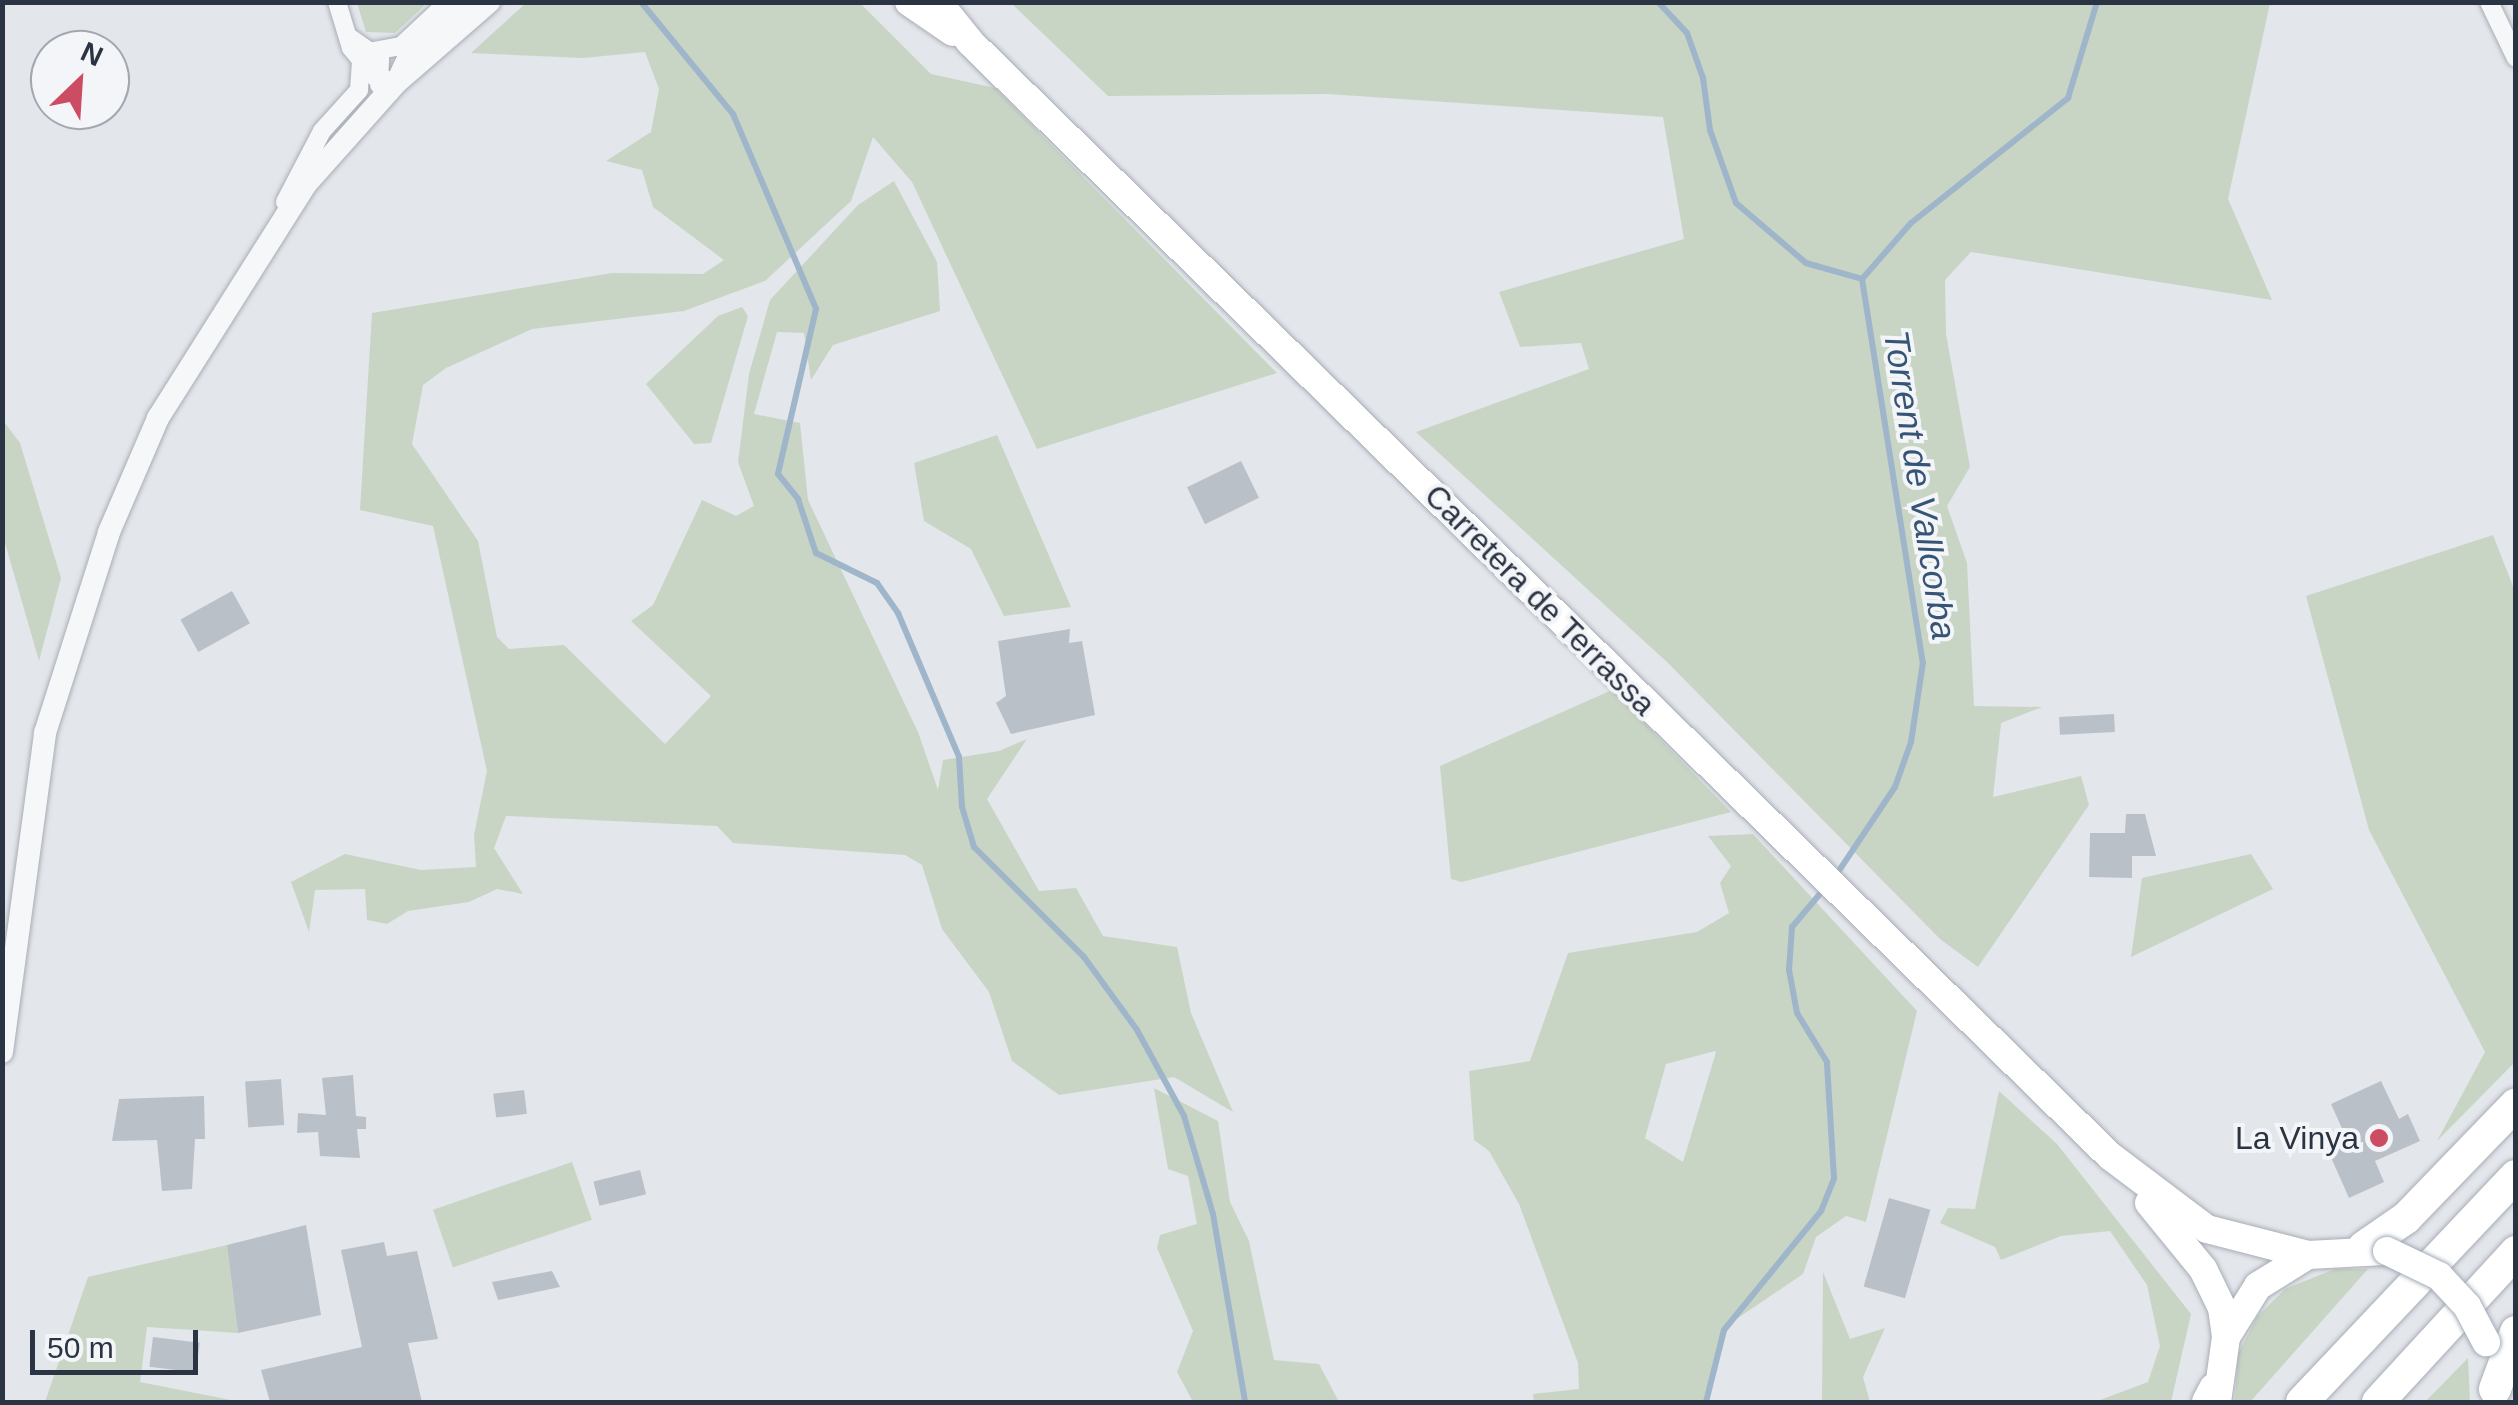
<!DOCTYPE html>
<html>
<head>
<meta charset="utf-8">
<style>
	body { margin:0 }
	#map { position:relative; width:2518px; height:1405px; overflow:hidden; background:#e3e6eb; font-family:Arial,sans-serif }
	div>[style] { position:absolute }
	.green>* { inset:0; background:#c9d5c4; transform-origin:0 0 }
	.stream>* { height:6px; margin:-3px; padding:0 3px; transform-origin:3px; border-radius:3px; background:#9fb5ca }
	.building>* { inset:0; background:#bac0c8; transform-origin:0 0 }
	.roads { filter:drop-shadow(0 0 2px #a8adb5) drop-shadow(0 0 2px #a8adb5) }
	.minor>* { height:18px; margin:-9px; padding:0 9px; transform-origin:9px; border-radius:9px; background:#f6f7f9 }
	.tertiary>* { height:22px; margin:-11px; padding:0 11px; transform-origin:11px; border-radius:11px; background:#f6f7f9 }
	.primary>* { height:28px; margin:-14px; padding:0 14px; transform-origin:14px; border-radius:14px; background:#fff }
	.motorway>* { height:32px; margin:-16px; padding:0 16px; transform-origin:16px; border-radius:16px; background:#fff }
	.bridges { filter:drop-shadow(0 0 2px #a2abb6) drop-shadow(0 0 2px #a2abb6) }
	.primary-bridge>* { height:28px; margin:-14px; padding:0 14px; transform-origin:14px; border-radius:14px; background:#fff }
	.dots>* { width:28px; height:28px; translate:-50% -50%; box-sizing:border-box; border:5px solid #f3f5f8; border-radius:50% }
	span { translate:-50% -50%; white-space:nowrap; text-align:center; line-height:1.15; -webkit-text-stroke:8px #f3f5f8; paint-order:stroke }
	.street-label { font-size:32px; color:#2b3443 }
	.poi-label { font-size:32px; color:#2b3443 }
	.right { translate:-100% -50%; text-align:right }
	.water-label { font-size:35px; color:#365576; font-style:italic }
	.frame { position:absolute; inset:0; border:5px solid #2b3443; pointer-events:none }
	.north { position:absolute; left:30px; top:30px; width:100px; height:100px; box-sizing:border-box; background:#f3f5f8; border:2px solid #a3a8b0; border-radius:50%; rotate:25deg; font-size:28px; font-weight:700; line-height:40px; text-align:center; color:#2b3443 }
	.north::after { content:''; display:block; margin:auto; width:35px; height:45px; background:#cc4c63; clip-path:polygon(50% 0,100% 100%,50% 72%,0 100%) }
	.scale { position:absolute; left:30px; top:1330px; width:168px; height:45px; box-sizing:border-box; border:5px solid #2b3443; border-top:0; padding-left:12px; font-size:30px; line-height:35px; white-space:nowrap; color:#2b3443; -webkit-text-stroke:8px #f3f5f8; paint-order:stroke }
</style>
</head>
<body>
<div id="map">
	<div class="green">
		<i style="clip-path:polygon(357px 3px,357px 2px,427px 3px,395px 33px,366px 32px)"></i>
		<i style="clip-path:polygon(526px 3px,860px 3px,931px 74px,995px 88px,1277px 373px,1037px 449px,912px 182px,873px 137px,851px 201px,765px 281px,684px 311px,532px 329px,446px 368px,423px 385px,412px 444px,478px 541px,497px 637px,509px 649px,564px 645px,665px 744px,711px 696px,631px 621px,653px 605px,702px 500px,736px 516px,754px 506px,738px 462px,749px 374px,770px 300px,858px 205px,894px 181px,937px 262px,940px 311px,833px 345px,811px 380px,804px 333px,777px 332px,754px 414px,800px 423px,808px 500px,918px 732px,938px 790px,943px 760px,999px 751px,1027px 739px,987px 799px,1039px 891px,1076px 888px,1103px 936px,1177px 947px,1191px 1013px,1233px 1112px,1174px 1077px,1059px 1095px,1012px 1061px,989px 992px,942px 929px,922px 865px,905px 855px,733px 843px,717px 826px,506px 816px,494px 848px,523px 894px,497px 889px,469px 902px,408px 911px,387px 924px,367px 920px,365px 889px,315px 890px,309px 932px,291px 882px,345px 854px,421px 870px,476px 867px,474px 835px,487px 771px,433px 526px,360px 510px,372px 313px,612px 273px,703px 274px,724px 260px,653px 207px,642px 170px,606px 161px,651px 132px,659px 89px,645px 52px,583px 58px,471px 53px)"></i>
		<i style="clip-path:polygon(1011px 3px,2270px 3px,2228px 199px,2272px 300px,1971px 252px,1945px 280px,1946px 334px,1970px 467px,1947px 506px,1967px 563px,1974px 706px,2042px 707px,2001px 723px,1993px 797px,2081px 776px,2089px 805px,1978px 967px,1940px 939px,1668px 663px,1416px 432px,1589px 369px,1581px 343px,1520px 347px,1499px 292px,1684px 239px,1663px 117px,1328px 94px,1108px 96px)"></i>
		<i style="clip-path:polygon(742px 307px,748px 316px,711px 443px,694px 444px,646px 384px,718px 316px)"></i>
		<i style="clip-path:polygon(2px 419px,20px 443px,61px 578px,39px 661px,3px 536px)"></i>
		<i style="clip-path:polygon(997px 435px,1071px 607px,1004px 616px,971px 549px,924px 521px,914px 463px)"></i>
		<i style="clip-path:polygon(2493px 535px,2516px 594px,2515px 1062px,2437px 1141px,2485px 1052px,2369px 830px,2306px 596px)"></i>
		<i style="clip-path:polygon(1612px 690px,1731px 812px,1462px 882px,1451px 879px,1440px 766px)"></i>
		<i style="clip-path:polygon(evenodd,1753px 834px,1917px 1011px,1866px 1222px,1846px 1216px,1816px 1237px,1803px 1274px,1729px 1324px,1708px 1402px,1534px 1402px,1533px 1394px,1579px 1389px,1578px 1363px,1519px 1204px,1489px 1151px,1474px 1140px,1469px 1071px,1530px 1061px,1568px 953px,1697px 932px,1729px 913px,1720px 883px,1731px 866px,1708px 836px,1753px 834px,1715px 1051px,1716px 1052px,1683px 1162px,1645px 1138px,1666px 1064px,1715px 1051px)"></i>
		<i style="clip-path:polygon(2251px 854px,2273px 889px,2131px 957px,2142px 878px)"></i>
		<i style="clip-path:polygon(1154px 1088px,1218px 1121px,1230px 1202px,1249px 1241px,1274px 1360px,1319px 1364px,1339px 1402px,1193px 1402px,1177px 1372px,1193px 1331px,1157px 1248px,1160px 1235px,1197px 1224px,1188px 1176px,1168px 1169px)"></i>
		<i style="clip-path:polygon(1999px 1091px,2057px 1144px,2191px 1314px,2171px 1402px,2095px 1402px,2148px 1382px,2160px 1346px,2147px 1285px,2110px 1231px,2061px 1236px,2001px 1260px,1995px 1247px,1940px 1223px,1948px 1208px,1975px 1209px)"></i>
		<i style="left:572px;top:1162px;width:61px;height:147px;rotate:71deg"></i>
		<i style="clip-path:polygon(227px 1245px,238px 1333px,147px 1327px,140px 1382px,241px 1402px,45px 1402px,88px 1277px)"></i>
		<i style="clip-path:polygon(2335px 1269px,2368px 1269px,2250px 1402px,2235px 1402px,2238px 1354px,2257px 1317px,2285px 1289px)"></i>
		<i style="clip-path:polygon(1823px 1272px,1850px 1339px,1885px 1328px,1863px 1377px,1870px 1402px,1822px 1402px)"></i>
		<i style="clip-path:polygon(2468px 1358px,2470px 1402px,2425px 1402px)"></i>
	</div>
	<div class="stream">
		<i style="left:641px;top:2px;width:145px;rotate:50.6deg"></i>
		<i style="left:733px;top:114px;width:212px;rotate:66.9deg"></i>
		<i style="left:816px;top:309px;width:169px;rotate:103deg"></i>
		<i style="left:778px;top:474px;width:32px;rotate:51deg"></i>
		<i style="left:798px;top:499px;width:57px;rotate:71.6deg"></i>
		<i style="left:816px;top:553px;width:68px;rotate:26.2deg"></i>
		<i style="left:877px;top:583px;width:37px;rotate:55deg"></i>
		<i style="left:898px;top:613px;width:156px;rotate:67deg"></i>
		<i style="left:959px;top:757px;width:50px;rotate:86.6deg"></i>
		<i style="left:962px;top:807px;width:42px;rotate:73.3deg"></i>
		<i style="left:974px;top:847px;width:156px;rotate:45deg"></i>
		<i style="left:1084px;top:957px;width:90px;rotate:54deg"></i>
		<i style="left:1137px;top:1030px;width:98px;rotate:61.3deg"></i>
		<i style="left:1184px;top:1116px;width:102px;rotate:73.5deg"></i>
		<i style="left:1213px;top:1214px;width:191px;rotate:80.3deg"></i>
		<i style="left:1658px;top:2px;width:42px;rotate:46.9deg"></i>
		<i style="left:1687px;top:33px;width:48px;rotate:70.4deg"></i>
		<i style="left:1703px;top:78px;width:52px;rotate:82.3deg"></i>
		<i style="left:1710px;top:130px;width:77px;rotate:70.4deg"></i>
		<i style="left:1736px;top:203px;width:92px;rotate:40.6deg"></i>
		<i style="left:1806px;top:263px;width:58px;rotate:15.9deg"></i>
		<i style="left:1862px;top:279px;width:388px;rotate:81deg"></i>
		<i style="left:1923px;top:662px;width:81px;rotate:98.5deg"></i>
		<i style="left:1911px;top:742px;width:48px;rotate:109.6deg"></i>
		<i style="left:1895px;top:787px;width:106px;rotate:123.8deg"></i>
		<i style="left:1862px;top:279px;width:74px;rotate:-48.8deg"></i>
		<i style="left:1911px;top:223px;width:201px;rotate:-38.5deg"></i>
		<i style="left:2068px;top:98px;width:100px;rotate:-73.2deg"></i>
		<i style="left:1706px;top:1402px;width:74px;rotate:-76deg"></i>
		<i style="left:1724px;top:1330px;width:154px;rotate:-50.8deg"></i>
		<i style="left:1821px;top:1211px;width:35px;rotate:-68deg"></i>
		<i style="left:1834px;top:1178px;width:116px;rotate:-93.5deg"></i>
		<i style="left:1827px;top:1062px;width:57px;rotate:-121.5deg"></i>
		<i style="left:1797px;top:1013px;width:44px;rotate:-100.5deg"></i>
		<i style="left:1789px;top:970px;width:43px;rotate:-86deg"></i>
		<i style="left:1792px;top:927px;width:51px;rotate:-49.8deg"></i>
	</div>
	<div class="building">
		<i style="left:1241px;top:461px;width:41px;height:60px;rotate:64deg"></i>
		<i style="left:232px;top:591px;width:37px;height:59px;rotate:61deg"></i>
		<i style="clip-path:polygon(1070px 629px,1069px 643px,1082px 641px,1095px 715px,1011px 734px,996px 703px,1006px 696px,998px 641px)"></i>
		<i style="left:2114px;top:714px;width:18px;height:55px;rotate:87deg"></i>
		<i style="clip-path:polygon(2126px 814px,2145px 814px,2156px 856px,2132px 856px,2132px 878px,2089px 877px,2090px 833px,2125px 833px)"></i>
		<i style="clip-path:polygon(353px 1075px,356px 1116px,366px 1117px,366px 1129px,357px 1129px,360px 1158px,320px 1156px,318px 1132px,297px 1133px,298px 1113px,326px 1115px,322px 1078px)"></i>
		<i style="left:281px;top:1079px;width:46px;height:36px;rotate:86deg"></i>
		<i style="clip-path:polygon(2381px 1081px,2399px 1119px,2408px 1114px,2420px 1141px,2375px 1161px,2384px 1182px,2349px 1198px,2325px 1144px,2345px 1135px,2331px 1104px)"></i>
		<i style="left:524px;top:1090px;width:24px;height:31px;rotate:83deg"></i>
		<i style="clip-path:polygon(204px 1096px,205px 1139px,195px 1139px,192px 1189px,162px 1191px,157px 1140px,112px 1141px,119px 1099px)"></i>
		<i style="left:640px;top:1170px;width:25px;height:48px;rotate:76deg"></i>
		<i style="left:1889px;top:1198px;width:43px;height:92px;rotate:16deg"></i>
		<i style="clip-path:polygon(306px 1225px,321px 1315px,238px 1333px,227px 1245px)"></i>
		<i style="clip-path:polygon(384px 1242px,387px 1256px,417px 1251px,438px 1339px,408px 1343px,422px 1402px,270px 1402px,261px 1370px,362px 1347px,341px 1250px)"></i>
		<i style="clip-path:polygon(552px 1271px,560px 1287px,498px 1300px,492px 1282px)"></i>
		<i style="left:153px;top:1337px;width:47px;height:30px;rotate:7deg"></i>
	</div>
	<div class="roads">
		<div class="minor">
			<i style="left:337px;top:2px;width:48px;rotate:73.1deg"></i>
			<i style="left:351px;top:48px;width:38px;rotate:50deg"></i>
			<i style="left:375px;top:77px;width:23px;rotate:13deg"></i>
			<i style="left:2489px;top:2px;width:62px;rotate:64.3deg"></i>
			<i style="left:349px;top:37px;width:38px;rotate:35deg"></i>
			<i style="left:380px;top:59px;width:26px;rotate:92deg"></i>
			<i style="left:373px;top:51px;width:28px;rotate:-10deg"></i>
			<i style="left:401px;top:46px;width:64px;rotate:-43.1deg"></i>
			<i style="left:285px;top:202px;width:80px;rotate:-62.5deg"></i>
			<i style="left:322px;top:131px;width:55px;rotate:-47.9deg"></i>
			<i style="left:359px;top:90px;width:28px;rotate:-86deg"></i>
		</div>
		<div class="tertiary">
			<i style="left:398px;top:80px;width:31px;rotate:-65deg"></i>
			<i style="left:411px;top:52px;width:71px;rotate:-44.4deg"></i>
			<i style="left:2px;top:1052px;width:322px;rotate:-82.3deg"></i>
			<i style="left:45px;top:733px;width:211px;rotate:-72.3deg"></i>
			<i style="left:109px;top:532px;width:124px;rotate:-66.7deg"></i>
			<i style="left:158px;top:418px;width:277px;rotate:-57.7deg"></i>
			<i style="left:306px;top:184px;width:137px;rotate:-48.3deg"></i>
			<i style="left:397px;top:82px;width:122px;rotate:-41deg"></i>
		</div>
		<div class="primary">
			<i style="left:909px;top:2px;width:53px;rotate:34.3deg"></i>
			<i style="left:938px;top:2px;width:53px;rotate:51.2deg"></i>
			<i style="left:971px;top:43px;width:1593px;rotate:44.34deg"></i>
			<i style="left:2110px;top:1156px;width:121px;rotate:37deg"></i>
			<i style="left:2207px;top:1229px;width:104px;rotate:14.4deg"></i>
			<i style="left:2149px;top:1203px;width:85px;rotate:50.7deg"></i>
			<i style="left:2203px;top:1269px;width:43px;rotate:64deg"></i>
			<i style="left:2222px;top:1308px;width:29px;rotate:82deg"></i>
			<i style="left:2217px;top:1402px;width:66px;rotate:-82.1deg"></i>
			<i style="left:2226px;top:1337px;width:60px;rotate:-57.9deg"></i>
			<i style="left:2258px;top:1286px;width:59px;rotate:-31.8deg"></i>
			<i style="left:2308px;top:1255px;width:76px;rotate:-3deg"></i>
		</div>
		<div class="motorway">
			<i style="left:2364px;top:1247px;width:51px;rotate:-34.6deg"></i>
			<i style="left:2406px;top:1218px;width:158px;rotate:-46deg"></i>
			<i style="left:2495px;top:1389px;width:61px;rotate:-69.8deg"></i>
			<i style="left:2208px;top:1402px;width:15px;rotate:-62deg"></i>
			<i style="left:2302px;top:1402px;width:311px;rotate:-46.6deg"></i>
			<i style="left:2378px;top:1402px;width:204px;rotate:-47.4deg"></i>
		</div>
	</div>
	<div class="bridges">
		<div class="primary-bridge">
			<i style="left:2387px;top:1251px;width:58px;rotate:25.7deg"></i>
			<i style="left:2439px;top:1276px;width:41px;rotate:47deg"></i>
			<i style="left:2467px;top:1306px;width:41px;rotate:62.2deg"></i>
		</div>
	</div>
	<div class="dots">
		<i style="left:2379px;top:1138px;background:#cc4c63"></i>
	</div>
	<div class="street-label">
		<span style="left:1540px;top:600px;rotate:45deg">Carretera de Terrassa</span>
	</div>
	<div class="poi-label">
		<span class="right" style="left:2359px;top:1138px">La Vinya</span>
	</div>
	<div class="water-label">
		<span style="left:1920px;top:485px;rotate:81deg">Torrent de Vallcorba</span>
	</div>
	<div class="frame"></div>
	<div class="north">N</div>
	<div class="scale">50 m</div>
</div>
</body>
</html>
